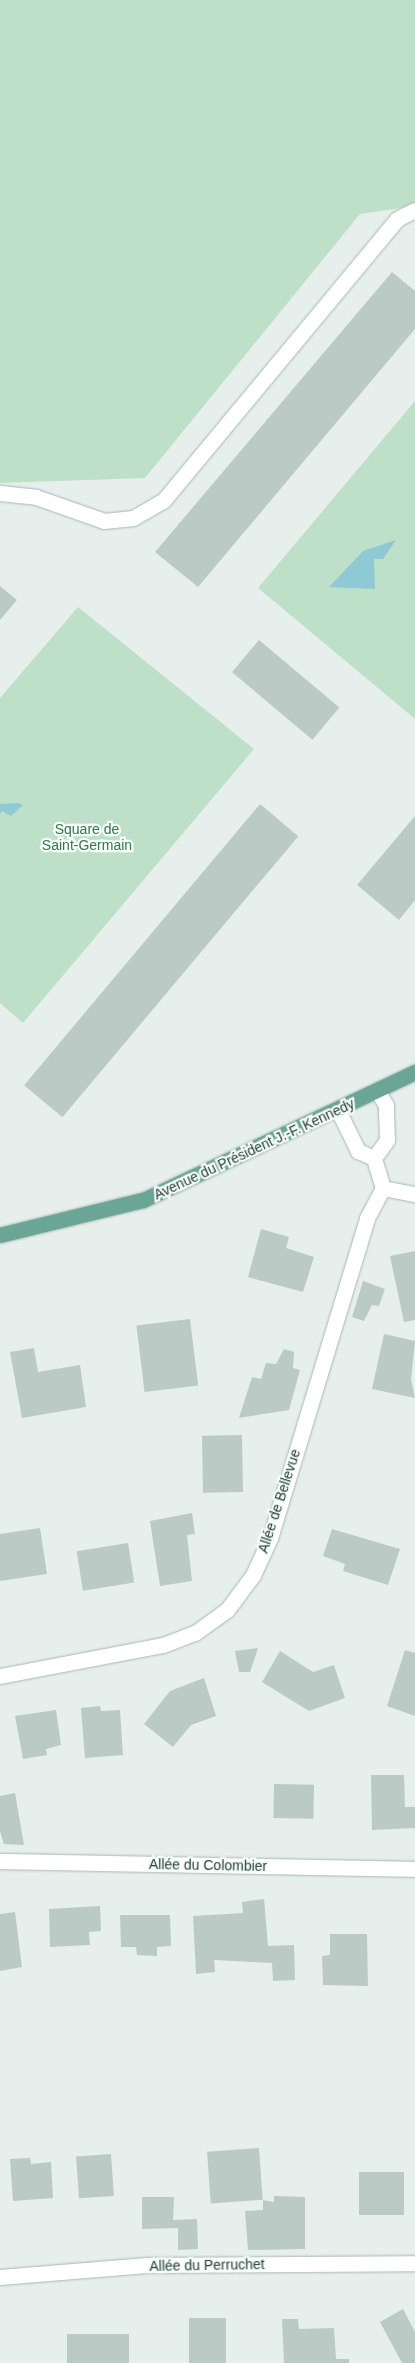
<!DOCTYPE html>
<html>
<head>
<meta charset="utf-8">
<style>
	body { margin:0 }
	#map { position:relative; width:415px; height:2363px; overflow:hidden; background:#e6efeb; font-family:Arial,sans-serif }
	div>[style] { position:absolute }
	.green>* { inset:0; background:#bfe0c8 }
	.water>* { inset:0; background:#8ec9d4 }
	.building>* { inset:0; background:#bbcac4; transform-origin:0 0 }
	.roads { filter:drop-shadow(0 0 1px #a8b8b2) drop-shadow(0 0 1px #a8b8b2) }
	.minor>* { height:15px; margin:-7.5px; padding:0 7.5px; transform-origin:7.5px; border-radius:7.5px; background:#fff }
	.major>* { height:15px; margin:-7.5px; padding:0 7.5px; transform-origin:7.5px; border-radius:7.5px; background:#6aa596 }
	span { translate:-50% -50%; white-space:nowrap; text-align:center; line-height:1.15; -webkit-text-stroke:4.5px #f7fbf9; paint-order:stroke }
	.park-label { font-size:14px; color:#2d7a4b }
	.street-label { font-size:14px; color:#24423a }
</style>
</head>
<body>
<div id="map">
	<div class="green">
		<i style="clip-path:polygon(0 0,415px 0,415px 206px,360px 214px,145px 478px,0 483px)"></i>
		<i style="clip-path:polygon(415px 401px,415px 719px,258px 588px)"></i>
		<i style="clip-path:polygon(78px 607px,254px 749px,23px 1023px,0 1003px,0 698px)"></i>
	</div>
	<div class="water">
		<i style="clip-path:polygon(396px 540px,383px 559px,374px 559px,375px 589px,329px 587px,363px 551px)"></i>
		<i style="clip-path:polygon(18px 803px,23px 805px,11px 816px,2px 811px,0 814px,0 804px)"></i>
	</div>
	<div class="building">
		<i style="clip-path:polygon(392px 272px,415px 291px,415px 329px,198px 587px,155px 552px)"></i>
		<i style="clip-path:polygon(0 586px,17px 600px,0 620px)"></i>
		<i style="left:259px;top:640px;width:105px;height:42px;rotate:40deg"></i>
		<i style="left:260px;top:804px;width:50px;height:367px;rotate:40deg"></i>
		<i style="clip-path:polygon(415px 816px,415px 900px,399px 920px,357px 885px)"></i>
		<i style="clip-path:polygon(261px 1229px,289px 1237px,286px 1248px,314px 1257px,303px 1292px,248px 1277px)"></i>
		<i style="clip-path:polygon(415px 1251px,415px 1320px,404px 1322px,390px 1256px)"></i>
		<i style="clip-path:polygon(363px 1281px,385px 1289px,379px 1306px,372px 1305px,364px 1321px,352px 1317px)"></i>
		<i style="left:190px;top:1319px;width:67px;height:54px;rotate:83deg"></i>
		<i style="clip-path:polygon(384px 1334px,415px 1341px,411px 1379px,415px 1398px,372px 1389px)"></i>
		<i style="clip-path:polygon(34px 1348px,38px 1372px,80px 1365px,86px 1407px,22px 1418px,10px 1352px)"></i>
		<i style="clip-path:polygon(284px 1349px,294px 1352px,293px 1368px,300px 1370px,289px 1410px,239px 1418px,252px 1377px,261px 1379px,266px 1363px,276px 1364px)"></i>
		<i style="left:242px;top:1435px;width:57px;height:40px;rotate:89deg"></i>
		<i style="clip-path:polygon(192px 1513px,195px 1534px,187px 1535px,192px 1581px,160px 1586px,150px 1521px)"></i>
		<i style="clip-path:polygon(40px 1528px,47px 1574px,0 1581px,0 1534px)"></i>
		<i style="clip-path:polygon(332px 1529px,400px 1549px,388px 1585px,343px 1571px,345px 1564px,323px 1556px)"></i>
		<i style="left:128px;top:1543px;width:40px;height:52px;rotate:81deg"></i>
		<i style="clip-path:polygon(258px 1648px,250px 1672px,239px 1672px,235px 1651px)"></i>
		<i style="clip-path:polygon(405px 1650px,415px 1653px,415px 1716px,387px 1706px)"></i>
		<i style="clip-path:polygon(280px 1651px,313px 1672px,334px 1665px,345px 1698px,309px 1711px,262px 1682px)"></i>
		<i style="clip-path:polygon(204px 1678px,216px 1716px,191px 1725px,173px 1747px,144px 1724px,170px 1691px)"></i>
		<i style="clip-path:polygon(100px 1706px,101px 1711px,120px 1710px,123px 1755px,85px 1758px,81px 1708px)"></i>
		<i style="clip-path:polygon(56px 1710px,61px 1745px,46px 1749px,47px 1755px,23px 1759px,15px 1716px)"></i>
		<i style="clip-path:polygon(371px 1775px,404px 1775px,405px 1807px,415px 1807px,415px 1828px,372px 1830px)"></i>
		<i style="left:274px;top:1784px;width:40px;height:34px;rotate:1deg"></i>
		<i style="clip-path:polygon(15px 1793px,24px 1845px,4px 1844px,0 1831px,0 1796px)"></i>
		<i style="clip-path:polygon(264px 1899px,268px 1946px,294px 1945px,295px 1980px,273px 1981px,272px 1963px,214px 1960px,215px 1972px,196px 1974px,193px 1916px,243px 1913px,242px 1902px)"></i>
		<i style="clip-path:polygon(100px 1906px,101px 1931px,89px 1932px,90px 1945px,50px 1947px,49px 1909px)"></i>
		<i style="clip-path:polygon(15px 1912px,22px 1967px,0 1971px,0 1914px)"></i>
		<i style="clip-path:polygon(120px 1915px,170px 1915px,171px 1946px,157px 1947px,157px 1956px,137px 1955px,136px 1947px,121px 1947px)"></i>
		<i style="clip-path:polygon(330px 1934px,367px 1934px,368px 1986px,323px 1985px,322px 1956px,330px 1955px)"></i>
		<i style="left:259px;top:2148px;width:52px;height:52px;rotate:86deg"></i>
		<i style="left:111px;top:2154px;width:42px;height:35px;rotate:86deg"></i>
		<i style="clip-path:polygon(30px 2158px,31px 2164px,51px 2162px,53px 2198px,13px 2201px,10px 2159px)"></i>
		<i style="left:359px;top:2172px;width:45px;height:43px"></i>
		<i style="clip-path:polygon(274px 2196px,305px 2197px,305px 2249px,248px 2250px,245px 2211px,263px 2210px,263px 2200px,274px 2202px)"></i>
		<i style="clip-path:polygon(142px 2197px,174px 2197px,173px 2220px,197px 2219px,198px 2249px,178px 2250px,178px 2228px,142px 2229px)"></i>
		<i style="clip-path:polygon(403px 2309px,415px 2332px,415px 2363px,402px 2363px,380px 2322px)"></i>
		<i style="left:226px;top:2318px;width:45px;height:37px;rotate:90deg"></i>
		<i style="clip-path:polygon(282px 2319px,298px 2319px,299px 2329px,334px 2328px,336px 2359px,349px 2359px,349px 2363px,284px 2363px)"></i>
		<i style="left:67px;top:2334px;width:62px;height:29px"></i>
	</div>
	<div class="roads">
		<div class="minor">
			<i style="left:0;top:493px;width:36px;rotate:6deg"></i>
			<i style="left:36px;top:497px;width:72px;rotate:19.4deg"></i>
			<i style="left:104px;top:521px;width:29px;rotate:-6deg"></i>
			<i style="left:133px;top:518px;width:34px;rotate:-30deg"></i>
			<i style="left:163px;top:501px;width:366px;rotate:-50.3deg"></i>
			<i style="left:397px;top:219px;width:20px;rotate:-27deg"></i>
			<i style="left:338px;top:1110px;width:46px;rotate:64deg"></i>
			<i style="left:358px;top:1151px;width:17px;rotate:24deg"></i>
			<i style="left:374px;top:1158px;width:22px;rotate:-54deg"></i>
			<i style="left:387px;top:1140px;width:35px;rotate:-92deg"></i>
			<i style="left:386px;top:1105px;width:15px;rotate:-122deg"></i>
			<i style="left:383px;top:1188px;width:33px;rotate:11deg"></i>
			<i style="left:0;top:1676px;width:166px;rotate:-10.8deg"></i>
			<i style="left:163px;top:1645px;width:34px;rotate:-21deg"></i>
			<i style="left:195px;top:1633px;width:39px;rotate:-36deg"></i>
			<i style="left:227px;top:1610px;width:44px;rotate:-53.4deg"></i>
			<i style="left:253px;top:1575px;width:41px;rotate:-65.3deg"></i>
			<i style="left:270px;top:1538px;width:334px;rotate:-73.1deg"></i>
			<i style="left:367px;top:1218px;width:34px;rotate:-62deg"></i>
			<i style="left:383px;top:1188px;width:31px;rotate:-107deg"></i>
			<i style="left:0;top:1861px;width:415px;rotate:1.1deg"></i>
			<i style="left:0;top:2277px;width:147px;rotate:-4.7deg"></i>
			<i style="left:147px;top:2265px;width:268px;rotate:-0.4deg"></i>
		</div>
		<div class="major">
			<i style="left:0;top:1235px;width:147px;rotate:-13.8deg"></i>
			<i style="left:143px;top:1200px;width:301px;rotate:-25.2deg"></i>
		</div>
	</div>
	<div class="park-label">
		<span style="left:87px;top:837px">Square de<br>Saint-Germain</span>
	</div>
	<div class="street-label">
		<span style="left:254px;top:1149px;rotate:-25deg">Avenue du Président J.-F. Kennedy</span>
		<span style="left:279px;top:1501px;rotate:-72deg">Allée de Bellevue</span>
		<span style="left:208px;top:1865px;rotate:1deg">Allée du Colombier</span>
		<span style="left:207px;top:2265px;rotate:-1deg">Allée du Perruchet</span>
	</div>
</div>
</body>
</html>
